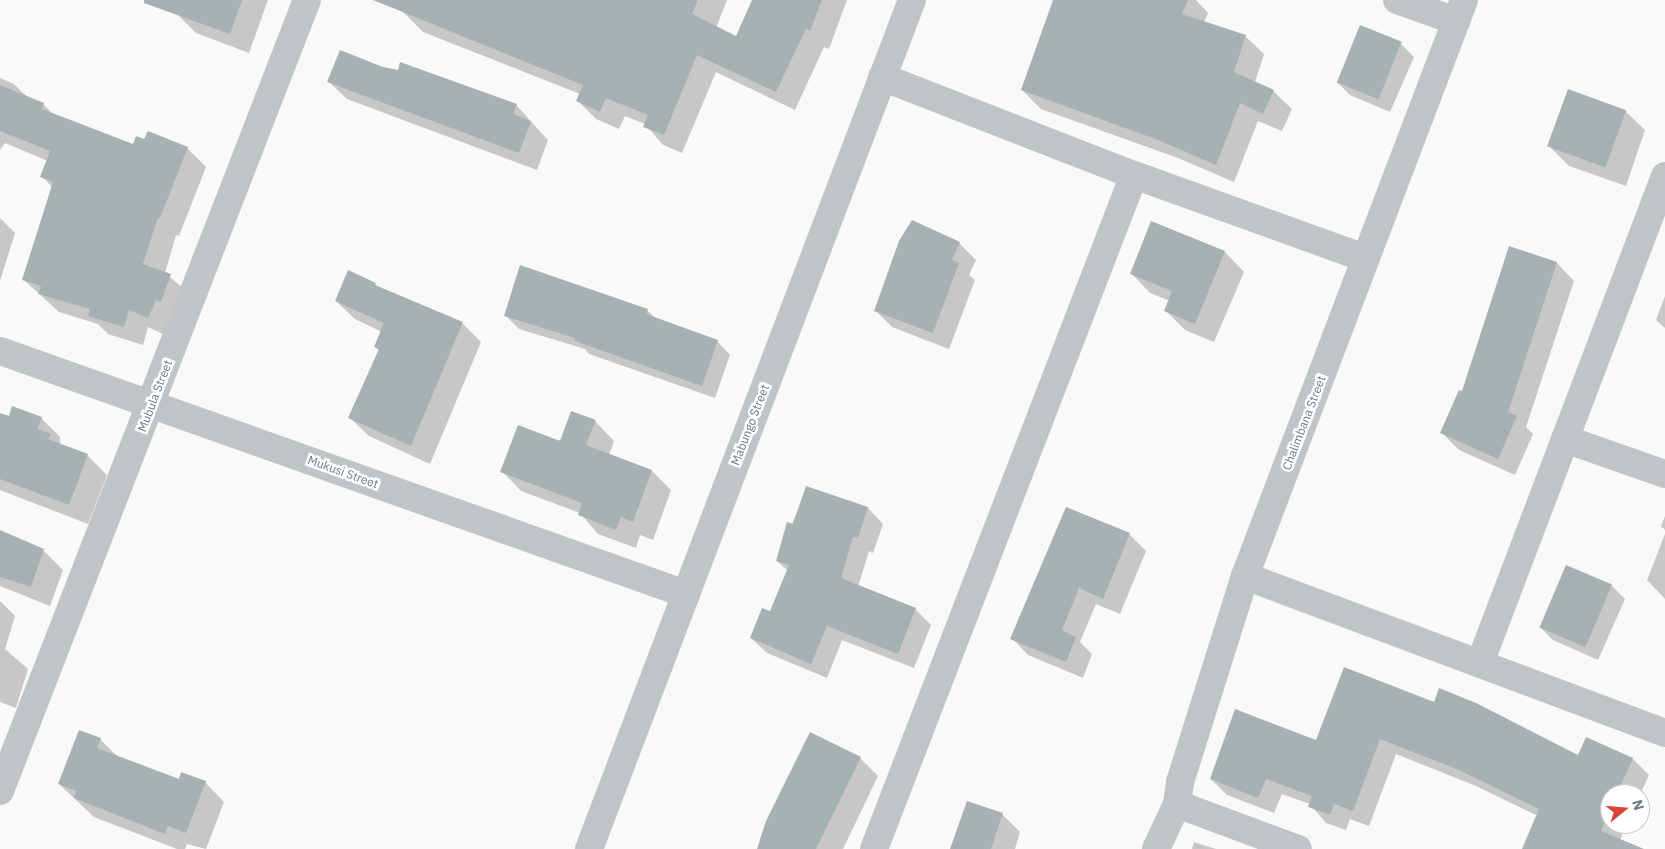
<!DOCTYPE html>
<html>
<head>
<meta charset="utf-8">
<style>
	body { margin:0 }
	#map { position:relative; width:1665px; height:849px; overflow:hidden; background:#faf9f8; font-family:"IBM Plex Sans",sans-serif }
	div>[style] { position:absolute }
	.shadow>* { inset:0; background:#0003 }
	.building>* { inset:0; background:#a6b1b4; transform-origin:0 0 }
	.minor>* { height:28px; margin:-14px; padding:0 14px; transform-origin:14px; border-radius:14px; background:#bfc5c7 }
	span { translate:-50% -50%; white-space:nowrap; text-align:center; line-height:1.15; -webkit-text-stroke:5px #fff; paint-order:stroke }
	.street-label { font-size:12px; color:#667a80 }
	.north { position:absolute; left:1600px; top:784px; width:50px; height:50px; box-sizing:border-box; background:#fff; border:1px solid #c2cacc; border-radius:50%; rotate:73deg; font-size:14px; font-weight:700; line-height:20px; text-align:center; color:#667a80 }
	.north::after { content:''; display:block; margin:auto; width:18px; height:22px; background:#d6443b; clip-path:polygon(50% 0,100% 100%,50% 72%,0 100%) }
</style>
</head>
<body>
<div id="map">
	<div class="shadow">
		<i style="clip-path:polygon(182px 0,268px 0,249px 53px,196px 33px,177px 14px)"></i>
		<i style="clip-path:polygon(409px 0,727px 0,716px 28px,736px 37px,754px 0,847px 0,829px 49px,824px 47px,795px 110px,716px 72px,682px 153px,663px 145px,645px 124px,625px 116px,619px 129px,596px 119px,578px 101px,580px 94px,423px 32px,404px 13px)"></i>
		<i style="clip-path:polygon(1059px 0,1196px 0,1208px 13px,1204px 22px,1245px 36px,1264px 54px,1255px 82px,1273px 91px,1292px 109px,1282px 131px,1258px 121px,1234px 182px,1178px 158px,1041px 109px,1022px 90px)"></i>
		<i style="clip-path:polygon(1401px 44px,1414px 57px,1390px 112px,1350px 95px,1337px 82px)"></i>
		<i style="clip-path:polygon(383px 69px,516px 105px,548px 140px,537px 170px,347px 99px,329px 82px)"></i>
		<i style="clip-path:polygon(0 78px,14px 84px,27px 97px,43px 104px,54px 115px,133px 146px,145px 141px,187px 148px,206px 167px,179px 236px,176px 235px,165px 273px,189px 293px,167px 336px,148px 327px,143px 345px,108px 334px,98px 324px,59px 312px,24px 280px,52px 187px,42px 176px,48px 161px,5px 143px,0 150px)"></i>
		<i style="clip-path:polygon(1625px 111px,1645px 130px,1626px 186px,1569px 166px,1549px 146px)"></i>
		<i style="clip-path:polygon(0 218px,15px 233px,0 281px)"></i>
		<i style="clip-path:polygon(1152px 222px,1225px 252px,1244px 272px,1214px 342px,1185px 330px,1166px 311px,1170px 301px,1150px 293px,1131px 273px)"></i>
		<i style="clip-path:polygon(959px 243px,976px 260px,969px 275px,975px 280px,949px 349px,892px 327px,875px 310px)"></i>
		<i style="clip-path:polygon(1510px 248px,1557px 263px,1574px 281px,1526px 427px,1533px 434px,1515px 475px,1459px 450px,1441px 432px,1463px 393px)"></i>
		<i style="clip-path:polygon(375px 284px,380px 289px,462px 323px,481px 342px,430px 464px,369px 436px,350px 418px,380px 351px,375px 347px,382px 332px,355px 319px,336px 301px)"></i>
		<i style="clip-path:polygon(1665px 296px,1665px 328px,1656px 320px)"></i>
		<i style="clip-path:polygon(647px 310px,656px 319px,717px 341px,730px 355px,715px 398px,589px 354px,585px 349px,519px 329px,506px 316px)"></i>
		<i style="clip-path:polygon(0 414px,10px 417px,41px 418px,60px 437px,60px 445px,87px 455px,107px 475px,88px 524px,0 490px)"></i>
		<i style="clip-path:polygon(595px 421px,614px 441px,609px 455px,652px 471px,671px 490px,653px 540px,640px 535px,636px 548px,598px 534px,580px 513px,521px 491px,502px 471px)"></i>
		<i style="clip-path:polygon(807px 487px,868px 508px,883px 524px,873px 553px,869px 551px,858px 587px,915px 609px,931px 625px,914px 668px,842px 640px,827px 678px,767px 653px,751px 638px,770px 613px,788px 571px,777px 561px)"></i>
		<i style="clip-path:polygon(1665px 516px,1665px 530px,1661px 526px)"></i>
		<i style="clip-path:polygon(0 532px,43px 550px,63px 570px,50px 606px,0 586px)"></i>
		<i style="clip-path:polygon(1129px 534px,1146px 551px,1120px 614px,1096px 604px,1080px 642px,1092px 654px,1083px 678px,1028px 655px,1012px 638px)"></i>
		<i style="clip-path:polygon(1665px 534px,1665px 599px,1647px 580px)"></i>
		<i style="clip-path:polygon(1566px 566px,1612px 586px,1625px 599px,1598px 660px,1553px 640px,1540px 627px)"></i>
		<i style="clip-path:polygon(0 601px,15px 616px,5px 649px,28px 669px,16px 708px,0 702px)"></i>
		<i style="clip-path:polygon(1345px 669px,1579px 756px,1586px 738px,1633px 759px,1649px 775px,1640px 795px,1610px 794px,1610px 824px,1627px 824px,1620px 840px,1641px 849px,1523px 849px,1538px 816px,1476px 786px,1396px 754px,1369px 826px,1350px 819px,1346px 830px,1326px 823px,1310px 804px,1282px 794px,1274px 813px,1227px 795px,1211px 779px,1317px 741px)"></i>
		<i style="clip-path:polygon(100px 739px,118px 757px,180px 781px,205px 782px,224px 802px,206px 849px,187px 844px,185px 849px,177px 849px,94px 817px,59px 784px)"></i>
		<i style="clip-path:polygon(860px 758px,878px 776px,843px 849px,758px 849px)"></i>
		<i style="clip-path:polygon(1002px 814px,1020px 832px,1015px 849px,951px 849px)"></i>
		<i style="clip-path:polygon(1194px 842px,1216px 849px,1192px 849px)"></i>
	</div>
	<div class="building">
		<i style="clip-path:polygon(144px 0,242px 0,230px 34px,144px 3px)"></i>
		<i style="clip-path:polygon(373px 0,698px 0,692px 14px,736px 36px,752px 0,822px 0,810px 31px,806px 29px,776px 92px,697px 55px,664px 135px,643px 127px,648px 115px,606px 98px,600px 112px,576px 101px,583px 85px)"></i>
		<i style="clip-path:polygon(1053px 0,1188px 0,1182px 14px,1246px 35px,1234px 72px,1274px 90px,1263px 114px,1240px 103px,1216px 165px,1158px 140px,1021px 90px)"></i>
		<i style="left:1360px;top:25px;width:45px;height:62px;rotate:22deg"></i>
		<i style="clip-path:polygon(340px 50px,383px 67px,398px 70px,400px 62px,517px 104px,513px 114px,531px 121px,519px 153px,327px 82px)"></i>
		<i style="clip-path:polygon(0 85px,44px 103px,42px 109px,133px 144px,136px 136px,144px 139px,148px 131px,188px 147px,160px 218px,158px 217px,143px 264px,171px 274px,161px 302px,156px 300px,148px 318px,129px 310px,124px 327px,88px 316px,90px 309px,38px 294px,41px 286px,22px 280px,53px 182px,40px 177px,50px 151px,0 131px)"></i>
		<i style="left:1568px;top:89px;width:62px;height:61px;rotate:20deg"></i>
		<i style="clip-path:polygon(912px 220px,960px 242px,952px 260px,959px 263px,933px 333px,874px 311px,899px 241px)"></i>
		<i style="clip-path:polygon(1151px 221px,1225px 251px,1195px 324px,1164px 311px,1172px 291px,1130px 274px)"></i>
		<i style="clip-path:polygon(1509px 246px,1557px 262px,1508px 412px,1517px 416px,1498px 459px,1440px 433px,1459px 390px,1462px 391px)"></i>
		<i style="clip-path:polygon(520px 265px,648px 309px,646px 314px,718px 340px,702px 386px,575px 341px,575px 338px,504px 316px)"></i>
		<i style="clip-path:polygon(348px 270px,376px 283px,375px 285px,463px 322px,411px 446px,348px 418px,379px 349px,374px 347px,384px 323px,335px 301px)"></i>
		<i style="clip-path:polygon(12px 406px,42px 417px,37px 429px,51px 434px,48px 439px,88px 454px,69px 505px,0 479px,0 413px,9px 416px)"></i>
		<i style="clip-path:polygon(571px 411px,596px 420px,586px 445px,652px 470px,633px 522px,621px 517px,616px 530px,578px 515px,582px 503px,500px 472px,518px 425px,560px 441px)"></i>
		<i style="clip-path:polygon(806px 486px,868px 507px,858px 538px,853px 537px,841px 578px,916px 608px,898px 654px,827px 626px,811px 664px,750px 638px,762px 608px,770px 611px,789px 565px,776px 561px,787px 522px,793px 524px)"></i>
		<i style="clip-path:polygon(1066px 507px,1130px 533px,1103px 599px,1079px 588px,1062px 630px,1076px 637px,1066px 662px,1010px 639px)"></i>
		<i style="clip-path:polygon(0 530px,44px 549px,31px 587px,0 577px)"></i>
		<i style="left:1566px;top:565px;width:50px;height:68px;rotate:23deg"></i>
		<i style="clip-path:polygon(1344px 667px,1434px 702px,1439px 688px,1476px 703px,1578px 755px,1586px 737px,1633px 758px,1617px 794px,1610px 794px,1610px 811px,1601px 831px,1644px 849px,1522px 849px,1539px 809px,1459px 770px,1380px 739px,1353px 811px,1334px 804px,1330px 815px,1308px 807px,1312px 796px,1266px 779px,1258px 798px,1210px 779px,1235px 709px,1316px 740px)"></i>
		<i style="clip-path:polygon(79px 730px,101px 738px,97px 748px,179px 779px,181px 772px,206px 781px,186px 833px,168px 826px,165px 834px,74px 798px,76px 791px,58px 784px)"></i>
		<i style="clip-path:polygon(810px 732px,861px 757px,816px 849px,757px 849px,766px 821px)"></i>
		<i style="clip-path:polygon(967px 801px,1003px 813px,991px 849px,950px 849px)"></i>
	</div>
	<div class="minor">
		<i style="left:1397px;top:0;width:63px;rotate:19.6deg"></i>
		<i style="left:882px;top:77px;width:270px;rotate:21.3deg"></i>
		<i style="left:1134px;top:175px;width:245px;rotate:19.8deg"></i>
		<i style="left:0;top:351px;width:728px;rotate:19.51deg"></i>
		<i style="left:1565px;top:439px;width:106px;rotate:19.3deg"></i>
		<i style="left:1245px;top:576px;width:448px;rotate:20.5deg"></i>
		<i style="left:1480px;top:663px;width:521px;rotate:-69.2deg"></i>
		<i style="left:0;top:791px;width:848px;rotate:-68.79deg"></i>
		<i style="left:1177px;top:804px;width:129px;rotate:20.4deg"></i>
		<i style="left:589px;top:849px;width:908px;rotate:-69.17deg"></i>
		<i style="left:874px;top:849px;width:722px;rotate:-68.91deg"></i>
		<i style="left:1156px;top:849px;width:50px;rotate:-65deg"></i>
		<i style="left:1177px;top:804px;width:22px;rotate:-82deg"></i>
		<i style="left:1180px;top:782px;width:216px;rotate:-72.5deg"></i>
		<i style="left:1245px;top:576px;width:616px;rotate:-69.18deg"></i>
	</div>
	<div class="street-label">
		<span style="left:155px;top:396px;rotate:-69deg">Mubula Street</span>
		<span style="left:1304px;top:423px;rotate:-69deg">Chalimbana Street</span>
		<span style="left:750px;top:425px;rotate:-69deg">Mabungo Street</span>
		<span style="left:343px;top:472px;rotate:20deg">Mukusi Street</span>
	</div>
	<div class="north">N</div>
</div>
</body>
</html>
